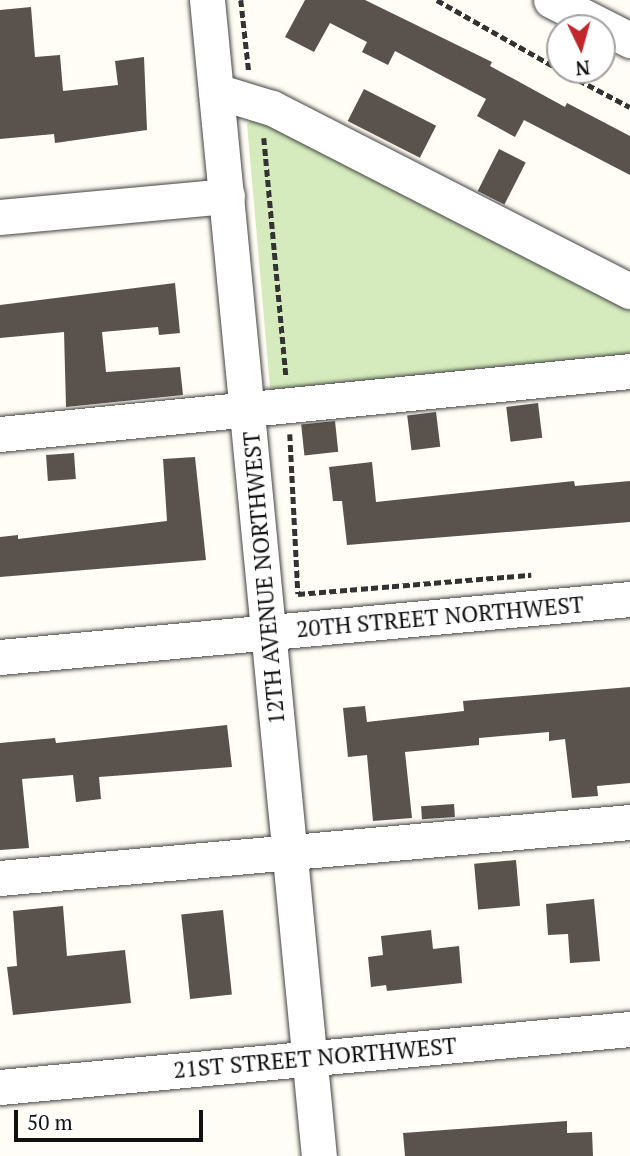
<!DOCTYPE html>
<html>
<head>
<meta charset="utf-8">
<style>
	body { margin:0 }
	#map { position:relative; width:630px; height:1156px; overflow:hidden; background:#fffdf5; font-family:"PT Serif",serif }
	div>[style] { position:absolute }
	.green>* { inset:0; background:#d5ebbd }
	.building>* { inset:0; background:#5a524d; transform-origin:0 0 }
	.path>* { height:4.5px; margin-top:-2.25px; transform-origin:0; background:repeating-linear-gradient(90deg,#333 0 7px,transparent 0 10.5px) }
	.roads { filter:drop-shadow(0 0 2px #444) drop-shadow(0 0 2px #444) }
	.minor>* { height:35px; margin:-17.5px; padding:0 17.5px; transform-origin:17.5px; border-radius:17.5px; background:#fff }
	span { translate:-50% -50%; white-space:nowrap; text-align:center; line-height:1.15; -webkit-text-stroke:7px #fff; paint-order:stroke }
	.street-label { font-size:23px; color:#111 }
	.north { position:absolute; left:546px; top:14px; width:70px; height:70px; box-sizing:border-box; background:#fff; border:2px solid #a0a0a0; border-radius:50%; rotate:175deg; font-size:19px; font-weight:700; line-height:28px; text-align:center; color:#111 }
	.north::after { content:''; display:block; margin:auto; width:24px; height:32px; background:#c4262e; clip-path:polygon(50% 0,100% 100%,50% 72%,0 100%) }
	.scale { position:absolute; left:14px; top:1110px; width:189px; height:32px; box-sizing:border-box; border:4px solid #111; border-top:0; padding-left:9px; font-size:21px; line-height:24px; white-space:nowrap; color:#111; -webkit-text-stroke:5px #fff; paint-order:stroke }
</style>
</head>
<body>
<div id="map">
	<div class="green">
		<i style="clip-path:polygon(258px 116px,630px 306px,630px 363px,271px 398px,247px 124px)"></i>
	</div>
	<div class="building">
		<i style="clip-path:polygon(305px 0,365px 0,492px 62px,490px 66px,565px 107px,567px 103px,630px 136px,630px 175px,524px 120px,515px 137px,477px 116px,486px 99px,395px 51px,388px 65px,362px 52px,367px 42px,330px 23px,314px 52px,285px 37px)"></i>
		<i style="clip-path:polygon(31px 7px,35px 57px,60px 55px,63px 91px,118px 85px,115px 61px,144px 57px,147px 130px,55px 143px,54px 134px,0 139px,0 10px)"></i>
		<i style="left:364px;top:89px;width:81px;height:36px;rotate:27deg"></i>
		<i style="left:499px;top:149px;width:30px;height:47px;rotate:27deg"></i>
		<i style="clip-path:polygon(175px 283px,180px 333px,159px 335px,158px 327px,102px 332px,106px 372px,180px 367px,183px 395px,66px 407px,64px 332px,0 338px,0 305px)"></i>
		<i style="left:538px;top:403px;width:35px;height:32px;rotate:83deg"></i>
		<i style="left:436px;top:412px;width:35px;height:29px;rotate:83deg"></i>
		<i style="left:335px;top:421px;width:31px;height:34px;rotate:84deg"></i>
		<i style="left:74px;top:453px;width:26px;height:28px;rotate:86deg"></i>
		<i style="clip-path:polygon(195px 457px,206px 560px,0 577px,0 537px,18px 535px,18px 539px,167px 521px,163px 459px)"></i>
		<i style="clip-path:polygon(372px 462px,376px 502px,574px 481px,575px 486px,630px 481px,630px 522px,347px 545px,342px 501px,333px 501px,329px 467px)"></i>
		<i style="clip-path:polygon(630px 687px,630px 783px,597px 786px,598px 796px,572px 798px,565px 739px,549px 741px,549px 732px,479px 738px,479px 745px,405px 752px,412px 818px,373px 821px,367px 755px,348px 757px,343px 708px,365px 706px,367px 722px,464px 711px,463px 701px)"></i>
		<i style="clip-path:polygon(227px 725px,232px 767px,99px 777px,101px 799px,76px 802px,73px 775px,22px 779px,29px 848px,0 850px,0 743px,55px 738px,56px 743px)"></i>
		<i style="left:454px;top:804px;width:13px;height:33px;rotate:86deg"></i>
		<i style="left:516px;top:860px;width:46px;height:42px;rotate:85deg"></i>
		<i style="clip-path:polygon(594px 899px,600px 961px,570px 963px,568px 934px,548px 935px,546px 904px)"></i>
		<i style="clip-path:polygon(63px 906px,67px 956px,125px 950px,131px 1003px,13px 1015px,7px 967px,17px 966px,13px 911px)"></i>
		<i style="left:223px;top:910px;width:85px;height:42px;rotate:84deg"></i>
		<i style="clip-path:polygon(431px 930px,433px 949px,459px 946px,462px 983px,387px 991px,386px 985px,371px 987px,368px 957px,383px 955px,381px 936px)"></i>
		<i style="clip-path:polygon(567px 1121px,567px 1133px,592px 1132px,593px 1156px,405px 1156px,403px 1133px)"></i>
	</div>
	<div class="path">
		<i style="left:241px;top:0;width:72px;rotate:83.7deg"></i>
		<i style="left:437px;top:0;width:142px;rotate:29.6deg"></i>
		<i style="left:560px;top:70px;width:79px;rotate:27.9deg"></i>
		<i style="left:264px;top:138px;width:239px;rotate:84.7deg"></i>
		<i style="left:290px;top:434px;width:160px;rotate:87.1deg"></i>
		<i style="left:298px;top:594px;width:234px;rotate:-4.7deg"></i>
	</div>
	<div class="roads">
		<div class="minor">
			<i style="left:207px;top:0;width:1161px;rotate:84.47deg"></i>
			<i style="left:551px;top:0;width:89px;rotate:26.9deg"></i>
			<i style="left:216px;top:91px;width:59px;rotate:16.9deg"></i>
			<i style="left:272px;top:108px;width:402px;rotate:27.1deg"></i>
			<i style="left:0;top:217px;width:228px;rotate:-5.3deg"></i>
			<i style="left:0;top:434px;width:633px;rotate:-5.71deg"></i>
			<i style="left:0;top:657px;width:633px;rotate:-5.26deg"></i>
			<i style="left:0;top:878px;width:632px;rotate:-5.08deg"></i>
			<i style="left:0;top:1087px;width:633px;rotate:-5.26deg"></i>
		</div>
	</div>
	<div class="street-label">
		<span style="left:264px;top:578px;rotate:-95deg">12TH AVENUE NORTHWEST</span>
		<span style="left:440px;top:617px;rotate:-5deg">20TH STREET NORTHWEST</span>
		<span style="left:315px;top:1058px;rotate:-5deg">21ST STREET NORTHWEST</span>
	</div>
	<div class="north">N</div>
	<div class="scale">50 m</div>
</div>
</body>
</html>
